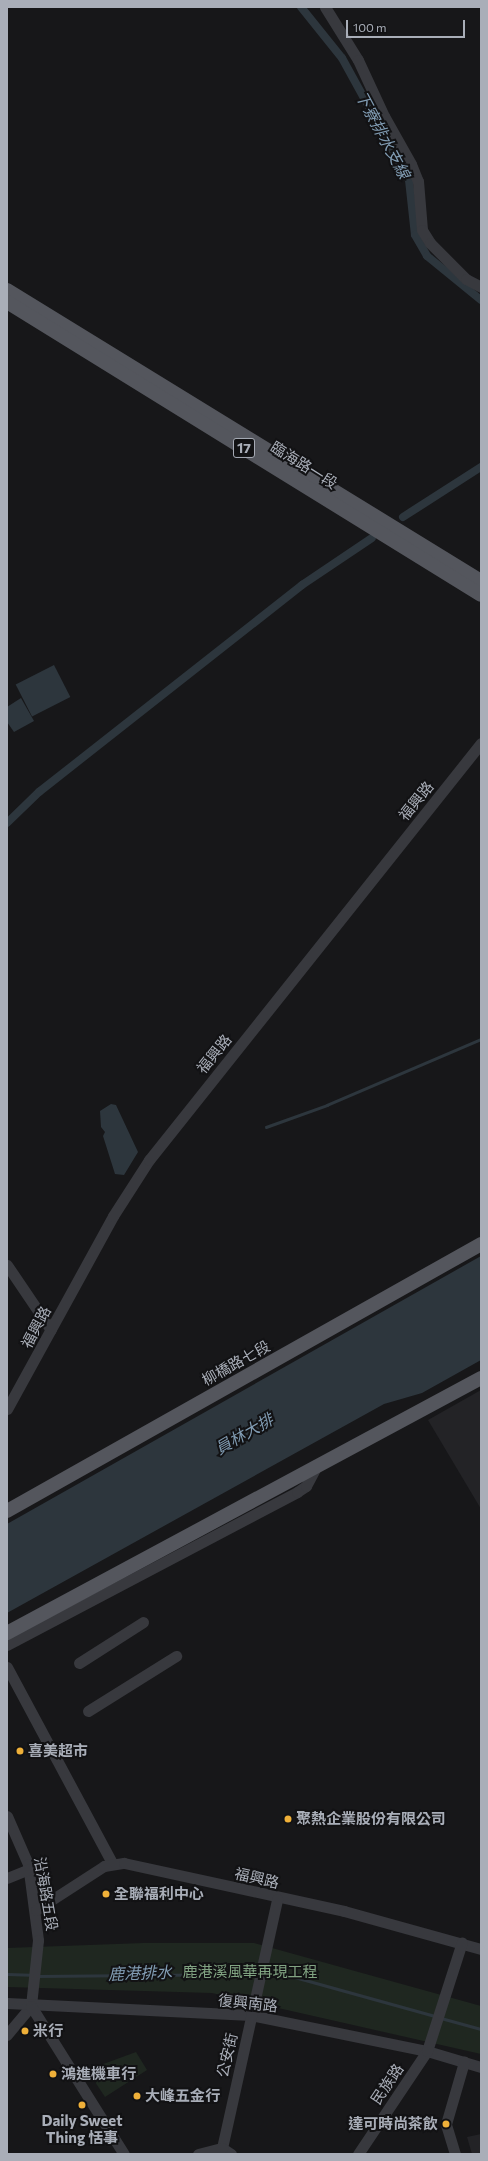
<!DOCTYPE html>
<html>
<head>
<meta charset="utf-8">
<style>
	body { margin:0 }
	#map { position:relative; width:488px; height:2161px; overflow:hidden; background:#171719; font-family:Commissioner,"Noto Sans TC",sans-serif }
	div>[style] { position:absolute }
	.built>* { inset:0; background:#232326 }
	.green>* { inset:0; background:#1f2720 }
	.water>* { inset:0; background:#2d363d; transform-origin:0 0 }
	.stream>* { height:2.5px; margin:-1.25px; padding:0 1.25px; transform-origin:1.25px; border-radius:1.25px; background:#2d363d }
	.canal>* { height:8px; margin:-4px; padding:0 4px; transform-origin:4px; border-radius:4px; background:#2d363d }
	.minor>* { height:11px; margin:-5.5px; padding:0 5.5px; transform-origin:5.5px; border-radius:5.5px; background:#38393e }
	.major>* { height:14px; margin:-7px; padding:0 7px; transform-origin:7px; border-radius:7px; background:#54565d }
	.dots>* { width:11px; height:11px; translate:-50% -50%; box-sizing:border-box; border:2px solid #121214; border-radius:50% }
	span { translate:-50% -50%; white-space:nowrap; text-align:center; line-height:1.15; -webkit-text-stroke:4px #121214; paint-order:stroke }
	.shield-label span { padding:1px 3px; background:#121214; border:1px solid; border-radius:3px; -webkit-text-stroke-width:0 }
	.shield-label { font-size:14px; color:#a9aeb8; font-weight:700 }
	.street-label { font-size:15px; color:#a9aeb8 }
	.poi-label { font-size:15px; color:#a9aeb8; font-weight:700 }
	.left { translate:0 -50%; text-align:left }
	.right { translate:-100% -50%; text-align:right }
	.park-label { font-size:15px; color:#81a382 }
	.water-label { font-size:16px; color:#819cb3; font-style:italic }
	.frame { position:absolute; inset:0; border:8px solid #a9aeb8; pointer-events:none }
	.scale { position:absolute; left:346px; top:20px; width:119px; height:18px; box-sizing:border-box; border:2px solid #a9aeb8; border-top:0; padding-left:5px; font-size:12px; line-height:14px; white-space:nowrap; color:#a9aeb8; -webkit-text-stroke:3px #121214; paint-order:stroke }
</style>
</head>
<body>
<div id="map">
	<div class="built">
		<i style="clip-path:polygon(481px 1390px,481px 1509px,428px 1420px)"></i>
		<i style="clip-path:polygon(481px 2134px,481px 2154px,472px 2154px,467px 2137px)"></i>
	</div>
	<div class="green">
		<i style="clip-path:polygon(144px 1943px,254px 1943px,481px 2006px,481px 2054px,212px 1993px,7px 1987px,7px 1948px)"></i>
		<i style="clip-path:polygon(136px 2052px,147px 2070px,105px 2097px,87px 2070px)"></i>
	</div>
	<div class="water">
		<i style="left:54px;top:665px;width:36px;height:43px;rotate:63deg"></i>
		<i style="clip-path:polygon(21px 698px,34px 721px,14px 732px,7px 722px,7px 707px)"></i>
		<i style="clip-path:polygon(111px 1104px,116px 1105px,138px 1152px,124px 1175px,115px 1174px,103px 1136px,105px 1132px,101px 1127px,100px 1111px)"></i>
		<i style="clip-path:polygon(481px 1256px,481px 1360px,422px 1393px,384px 1404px,7px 1613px,7px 1524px)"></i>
	</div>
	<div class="stream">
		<i style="left:266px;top:1127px;width:65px;rotate:-19.8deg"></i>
		<i style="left:327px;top:1105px;width:168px;rotate:-23.2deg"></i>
		<i style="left:7px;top:1974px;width:23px;rotate:2deg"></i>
		<i style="left:263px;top:1974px;width:28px;rotate:4deg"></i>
		<i style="left:291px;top:1976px;width:149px;rotate:15.5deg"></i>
		<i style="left:37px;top:1976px;width:221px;rotate:-0.5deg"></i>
		<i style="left:441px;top:2018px;width:41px;rotate:15.4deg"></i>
	</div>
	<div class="canal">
		<i style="left:301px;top:7px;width:65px;rotate:51.2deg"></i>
		<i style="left:342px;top:58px;width:139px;rotate:61.2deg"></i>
		<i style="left:409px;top:180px;width:55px;rotate:83.8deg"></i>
		<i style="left:415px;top:235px;width:24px;rotate:60deg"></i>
		<i style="left:427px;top:256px;width:70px;rotate:39.2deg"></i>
		<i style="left:403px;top:517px;width:93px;rotate:-32.7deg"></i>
		<i style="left:7px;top:823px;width:45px;rotate:-44.1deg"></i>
		<i style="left:39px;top:792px;width:335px;rotate:-38.2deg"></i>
		<i style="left:302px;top:585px;width:84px;rotate:-33.9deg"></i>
	</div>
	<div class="minor">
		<i style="left:325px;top:7px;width:62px;rotate:58.1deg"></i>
		<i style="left:358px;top:60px;width:62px;rotate:65.1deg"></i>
		<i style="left:384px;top:116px;width:55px;rotate:60.6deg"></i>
		<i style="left:411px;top:164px;width:18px;rotate:68deg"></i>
		<i style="left:418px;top:181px;width:49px;rotate:85.3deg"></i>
		<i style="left:422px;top:230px;width:15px;rotate:58deg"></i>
		<i style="left:430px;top:243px;width:51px;rotate:45deg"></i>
		<i style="left:466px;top:279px;width:17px;rotate:28deg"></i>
		<i style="left:7px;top:1265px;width:78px;rotate:55.9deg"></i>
		<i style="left:7px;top:1409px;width:220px;rotate:-61.2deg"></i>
		<i style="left:113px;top:1216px;width:67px;rotate:-57.3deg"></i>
		<i style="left:149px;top:1160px;width:533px;rotate:-51.47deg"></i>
		<i style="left:7px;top:1645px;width:328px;rotate:-27.8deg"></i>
		<i style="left:297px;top:1492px;width:11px;rotate:-34deg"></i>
		<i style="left:306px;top:1486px;width:19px;rotate:-62deg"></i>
		<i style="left:79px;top:1663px;width:76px;rotate:-32.6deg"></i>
		<i style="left:7px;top:1667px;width:222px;rotate:61.8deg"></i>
		<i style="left:88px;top:1711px;width:104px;rotate:-32deg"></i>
		<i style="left:7px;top:1816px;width:52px;rotate:66.4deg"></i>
		<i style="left:28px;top:1864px;width:77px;rotate:82.5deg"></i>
		<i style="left:38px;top:1940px;width:66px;rotate:96.1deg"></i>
		<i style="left:31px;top:2006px;width:38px;rotate:130deg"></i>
		<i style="left:7px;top:1878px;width:24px;rotate:-22deg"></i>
		<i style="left:36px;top:1910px;width:81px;rotate:-32.9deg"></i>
		<i style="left:104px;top:1866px;width:20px;rotate:-9deg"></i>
		<i style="left:124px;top:1863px;width:225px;rotate:12.3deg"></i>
		<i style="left:344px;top:1911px;width:142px;rotate:15.5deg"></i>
		<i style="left:7px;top:2003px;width:244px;rotate:2.8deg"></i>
		<i style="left:251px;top:2015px;width:180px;rotate:11.6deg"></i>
		<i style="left:427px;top:2051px;width:56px;rotate:16.5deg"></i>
		<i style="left:31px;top:2006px;width:175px;rotate:57.9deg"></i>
		<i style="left:222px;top:2148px;width:255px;rotate:-77.5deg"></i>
		<i style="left:222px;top:2148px;width:11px;rotate:34deg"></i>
		<i style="left:198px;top:2154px;width:25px;rotate:-14deg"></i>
		<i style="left:358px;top:2154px;width:124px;rotate:-56.2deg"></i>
		<i style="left:427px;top:2051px;width:114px;rotate:-72.2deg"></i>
		<i style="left:455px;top:2154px;width:31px;rotate:-107deg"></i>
		<i style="left:446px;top:2124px;width:65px;rotate:-73.8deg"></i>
	</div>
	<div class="major">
		<i style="left:7px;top:290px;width:556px;rotate:31.55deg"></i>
		<i style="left:7px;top:302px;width:557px;rotate:31.72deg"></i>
		<i style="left:7px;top:1511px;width:544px;rotate:-29.39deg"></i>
		<i style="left:7px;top:1633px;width:538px;rotate:-28.28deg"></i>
	</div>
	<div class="dots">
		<i style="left:20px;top:1751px;background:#efb039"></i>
		<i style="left:288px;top:1819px;background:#efb039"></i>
		<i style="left:106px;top:1894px;background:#efb039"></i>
		<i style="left:25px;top:2031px;background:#efb039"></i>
		<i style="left:53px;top:2074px;background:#efb039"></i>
		<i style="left:137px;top:2096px;background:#efb039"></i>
		<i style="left:82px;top:2105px;background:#efb039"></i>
		<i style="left:446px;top:2124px;background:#efb039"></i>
	</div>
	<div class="shield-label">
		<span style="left:244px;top:448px">17</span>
	</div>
	<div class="street-label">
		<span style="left:304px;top:465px;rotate:32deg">臨海路一段</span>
		<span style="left:416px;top:801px;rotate:-51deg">福興路</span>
		<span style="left:214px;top:1054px;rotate:-51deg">福興路</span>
		<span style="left:36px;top:1327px;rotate:-62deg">福興路</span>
		<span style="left:236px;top:1363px;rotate:-29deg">柳橋路七段</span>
		<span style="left:257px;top:1878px;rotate:13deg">福興路</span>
		<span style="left:46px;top:1894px;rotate:80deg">沿海路五段</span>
		<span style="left:248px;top:2003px;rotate:6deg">復興南路</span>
		<span style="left:227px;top:2055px;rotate:-77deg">公安街</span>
		<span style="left:387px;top:2084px;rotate:-56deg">民族路</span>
	</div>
	<div class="poi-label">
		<span class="left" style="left:28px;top:1751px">喜美超市</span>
		<span class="left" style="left:296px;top:1819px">聚熱企業股份有限公司</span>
		<span class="left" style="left:114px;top:1894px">全聯福利中心</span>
		<span class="left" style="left:33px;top:2031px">米行</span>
		<span class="left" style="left:61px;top:2074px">鴻進機車行</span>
		<span class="left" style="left:145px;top:2096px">大峰五金行</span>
		<span style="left:82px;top:2129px">Daily Sweet<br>Thing 恬事</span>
		<span class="right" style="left:438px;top:2124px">達可時尚茶飲</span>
	</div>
	<div class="park-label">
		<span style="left:250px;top:1972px">鹿港溪風華再現工程</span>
	</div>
	<div class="water-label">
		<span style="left:383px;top:135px;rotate:62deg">下寮排水支線</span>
		<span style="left:244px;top:1434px;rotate:-30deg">員林大排</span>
		<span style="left:140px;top:1973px;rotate:-2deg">鹿港排水</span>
	</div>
	<div class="frame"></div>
	<div class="scale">100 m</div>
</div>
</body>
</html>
